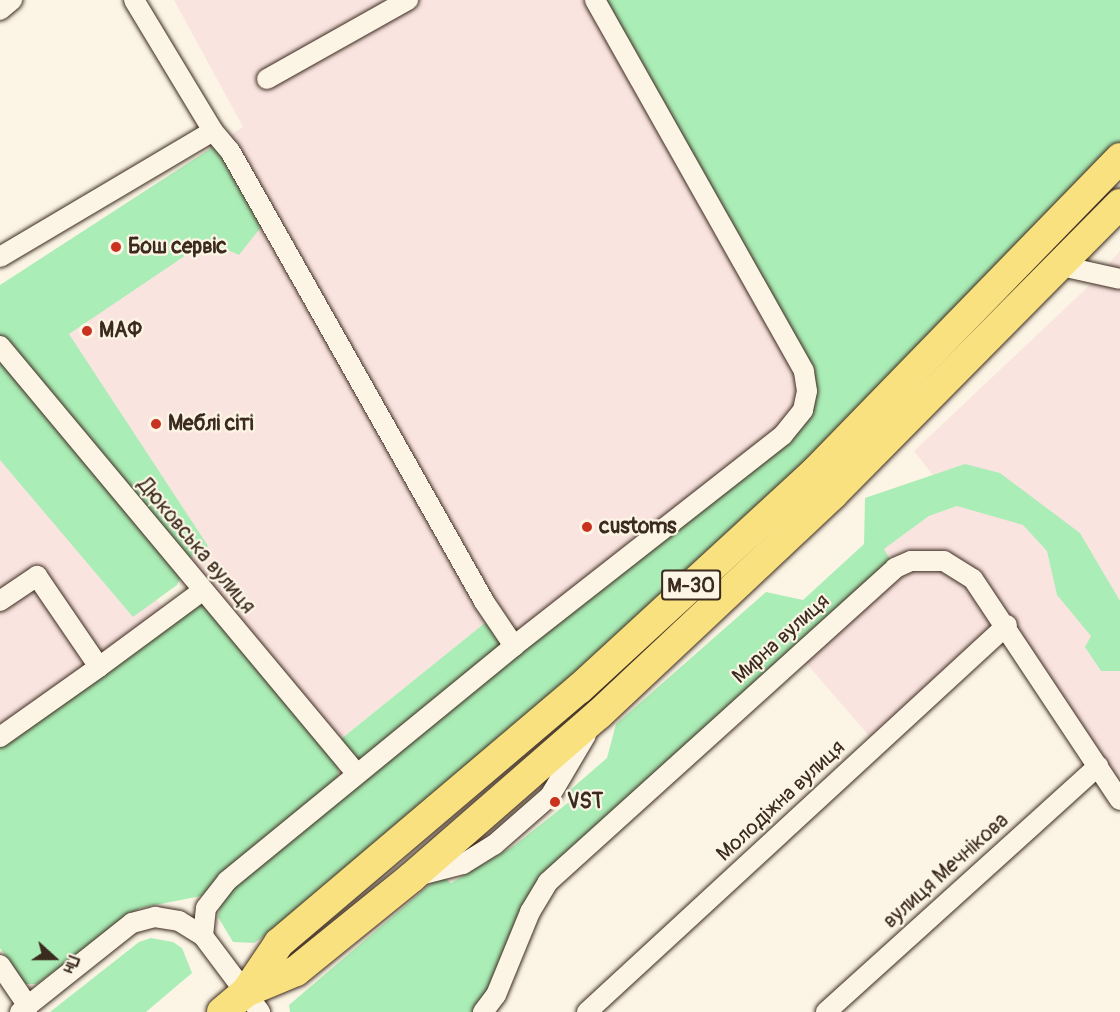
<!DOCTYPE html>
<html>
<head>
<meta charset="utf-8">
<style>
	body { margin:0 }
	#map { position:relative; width:1120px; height:1012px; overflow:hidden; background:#fcf5e5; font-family:Pangolin,sans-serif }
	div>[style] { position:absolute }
	.built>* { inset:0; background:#fae4e0 }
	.green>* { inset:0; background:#abedb7 }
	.roads { filter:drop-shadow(0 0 2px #3b2a1e) drop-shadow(0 0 2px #3b2a1e) }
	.minor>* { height:20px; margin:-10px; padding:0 10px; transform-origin:10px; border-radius:10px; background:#fcf5e5 }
	.highway>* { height:30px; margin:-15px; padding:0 15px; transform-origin:15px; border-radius:15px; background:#fae180 }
	.dots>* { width:16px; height:16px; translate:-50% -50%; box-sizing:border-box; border:3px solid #fcf5e5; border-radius:50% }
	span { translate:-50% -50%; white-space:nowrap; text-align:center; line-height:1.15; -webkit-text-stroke:4.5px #fcf5e5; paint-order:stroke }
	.shield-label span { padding:2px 4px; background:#fcf5e5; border:2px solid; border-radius:4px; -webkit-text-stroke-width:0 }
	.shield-label { font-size:20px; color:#3b2a1e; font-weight:700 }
	.poi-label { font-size:21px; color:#3b2a1e; font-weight:700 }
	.left { translate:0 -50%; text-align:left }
	.street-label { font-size:21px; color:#3b2a1e }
	.north { position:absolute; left:24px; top:928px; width:60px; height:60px; -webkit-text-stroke:4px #fcf5e5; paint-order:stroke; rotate:111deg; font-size:16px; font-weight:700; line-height:24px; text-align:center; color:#3b2a1e }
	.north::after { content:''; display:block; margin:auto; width:21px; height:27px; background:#3b2a1e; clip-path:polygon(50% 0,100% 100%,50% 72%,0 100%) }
</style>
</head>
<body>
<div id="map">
	<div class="built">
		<i style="clip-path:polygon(174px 0,595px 0,804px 371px,803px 410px,514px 646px,486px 622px,341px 739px,190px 558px,207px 547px,25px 269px,243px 127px)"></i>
		<i style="clip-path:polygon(1120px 251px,1120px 800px,1007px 625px,877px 745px,799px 655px,884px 549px,929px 516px,957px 506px,914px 451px,1095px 280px)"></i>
		<i style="clip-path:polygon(0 417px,170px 615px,0 739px)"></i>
	</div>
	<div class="green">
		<i style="clip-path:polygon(595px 0,1120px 0,1120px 146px,809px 465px,570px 683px,269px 933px,254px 943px,233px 942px,218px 917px,221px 905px,235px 882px,736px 480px,807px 391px)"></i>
		<i style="clip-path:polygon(216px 145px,262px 226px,239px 255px,207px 241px,69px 334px,208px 546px,190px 558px,177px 585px,133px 617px,0 460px,0 285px)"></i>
		<i style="clip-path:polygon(965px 464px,1000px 473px,1080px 533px,1120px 601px,1120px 671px,1101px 671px,1085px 647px,1091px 636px,1057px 595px,1047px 551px,1023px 525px,957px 506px,929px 516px,884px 549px,895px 568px,548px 882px,481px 1012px,290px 1012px,289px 1005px,441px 875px,451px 883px,515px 845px,574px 798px,569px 791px,607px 758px,616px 724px,766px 592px,803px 600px,864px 544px,865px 498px)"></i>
		<i style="clip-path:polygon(197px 594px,339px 763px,337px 786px,201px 896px,140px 908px,37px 984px,25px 984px,0 948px,0 737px)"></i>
		<i style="clip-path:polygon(486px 622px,514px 646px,364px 760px,357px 758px,341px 739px)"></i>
		<i style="clip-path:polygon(151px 938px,173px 942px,182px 948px,192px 973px,146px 1012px,50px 1012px,139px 942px)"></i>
	</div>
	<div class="roads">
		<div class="minor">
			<i style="left:134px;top:0;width:153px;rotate:58.9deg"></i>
			<i style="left:213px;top:131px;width:26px;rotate:50deg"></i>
			<i style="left:230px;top:151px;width:519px;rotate:60.57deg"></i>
			<i style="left:485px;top:603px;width:52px;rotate:56deg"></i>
			<i style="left:0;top:10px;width:16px;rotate:-40deg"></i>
			<i style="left:267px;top:79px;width:162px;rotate:-29.3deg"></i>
			<i style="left:0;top:257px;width:247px;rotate:-30.6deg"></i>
			<i style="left:1061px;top:266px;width:60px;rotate:12.4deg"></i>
			<i style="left:0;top:346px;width:557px;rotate:50.17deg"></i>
			<i style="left:0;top:601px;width:45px;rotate:-34deg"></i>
			<i style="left:37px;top:576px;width:110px;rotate:55.7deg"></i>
			<i style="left:99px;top:667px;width:121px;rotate:144.7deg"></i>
			<i style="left:99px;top:667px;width:128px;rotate:-36.4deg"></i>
			<i style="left:420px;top:875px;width:44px;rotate:-14.3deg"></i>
			<i style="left:463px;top:864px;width:36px;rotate:-32deg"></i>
			<i style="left:494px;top:845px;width:74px;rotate:-41.2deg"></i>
			<i style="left:550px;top:796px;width:71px;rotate:-59.5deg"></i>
			<i style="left:203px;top:936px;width:28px;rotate:-84deg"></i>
			<i style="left:206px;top:908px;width:34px;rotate:-52deg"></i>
			<i style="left:227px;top:881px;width:371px;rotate:-39.3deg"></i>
			<i style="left:514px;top:646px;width:342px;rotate:-38.1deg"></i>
			<i style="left:783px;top:435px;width:32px;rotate:-51deg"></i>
			<i style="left:803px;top:410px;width:19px;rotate:-78deg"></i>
			<i style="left:807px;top:391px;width:20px;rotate:-99deg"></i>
			<i style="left:804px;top:371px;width:426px;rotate:-119.4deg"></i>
			<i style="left:0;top:965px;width:50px;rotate:55.7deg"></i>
			<i style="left:20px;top:1012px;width:143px;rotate:-38.5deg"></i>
			<i style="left:132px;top:923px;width:24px;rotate:-15deg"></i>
			<i style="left:155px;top:917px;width:24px;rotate:9deg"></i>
			<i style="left:179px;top:921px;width:28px;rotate:32deg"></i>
			<i style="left:203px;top:936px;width:95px;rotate:53.1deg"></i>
			<i style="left:483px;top:1012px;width:21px;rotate:-53deg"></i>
			<i style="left:496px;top:995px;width:90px;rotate:-67.7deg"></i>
			<i style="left:530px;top:912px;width:35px;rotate:-59deg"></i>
			<i style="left:548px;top:882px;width:468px;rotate:-42.1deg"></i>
			<i style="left:895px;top:568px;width:17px;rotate:-24deg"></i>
			<i style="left:911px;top:561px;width:33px"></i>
			<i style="left:944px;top:561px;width:34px;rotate:32deg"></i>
			<i style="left:973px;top:579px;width:265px;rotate:56.4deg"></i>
			<i style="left:587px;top:1012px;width:571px;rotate:-42.66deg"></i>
			<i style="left:826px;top:1012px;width:367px;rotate:-42.1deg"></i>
		</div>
		<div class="highway">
			<i style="left:246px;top:992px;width:59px;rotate:-56deg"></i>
			<i style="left:279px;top:943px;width:393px;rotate:-40.3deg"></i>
			<i style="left:579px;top:689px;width:321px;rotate:-42.6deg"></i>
			<i style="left:815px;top:472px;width:438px;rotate:-45.8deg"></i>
			<i style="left:222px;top:1012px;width:31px;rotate:-40deg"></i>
			<i style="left:246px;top:992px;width:54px;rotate:-22.8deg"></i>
			<i style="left:296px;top:971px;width:149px;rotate:-39deg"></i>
			<i style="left:412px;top:877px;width:247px;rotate:-41.1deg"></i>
			<i style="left:598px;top:715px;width:323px;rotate:-43.2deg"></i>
			<i style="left:833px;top:494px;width:408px;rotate:-45.3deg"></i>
		</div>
	</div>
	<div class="dots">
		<i style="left:116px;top:247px;background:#c8321e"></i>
		<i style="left:87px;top:331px;background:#c8321e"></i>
		<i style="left:156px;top:424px;background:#c8321e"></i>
		<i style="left:587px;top:527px;background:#c8321e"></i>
		<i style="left:555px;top:802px;background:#c8321e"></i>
	</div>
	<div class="shield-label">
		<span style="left:691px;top:585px">М-30</span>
	</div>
	<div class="poi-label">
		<span class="left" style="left:128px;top:247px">Бош сервіс</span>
		<span class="left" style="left:99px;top:331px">МАФ</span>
		<span class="left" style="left:168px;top:424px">Меблі сіті</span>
		<span class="left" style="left:599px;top:527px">customs</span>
		<span class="left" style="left:567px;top:802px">VST</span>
	</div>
	<div class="street-label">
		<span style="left:196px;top:546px;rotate:50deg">Дюковська вулиця</span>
		<span style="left:781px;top:639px;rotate:-42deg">Мирна вулиця</span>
		<span style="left:781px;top:801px;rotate:-43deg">Молодіжна вулиця</span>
		<span style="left:946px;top:871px;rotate:-42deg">вулиця Мечнікова</span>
	</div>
	<div class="north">Пн</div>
</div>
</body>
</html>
